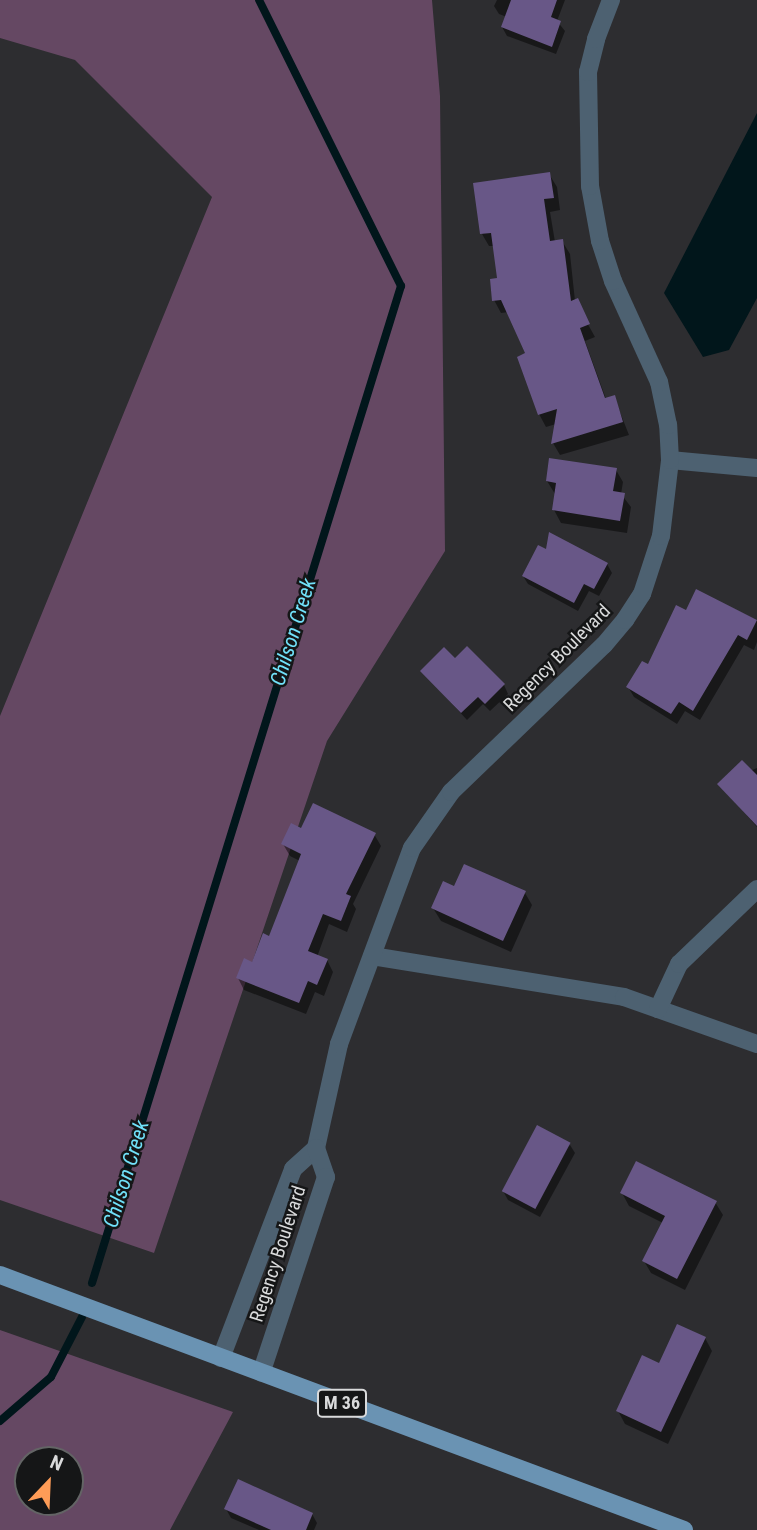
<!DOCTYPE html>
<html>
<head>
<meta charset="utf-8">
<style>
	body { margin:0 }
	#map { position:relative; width:757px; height:1530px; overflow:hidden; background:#2d2d30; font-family:"Roboto Condensed",sans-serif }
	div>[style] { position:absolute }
	.green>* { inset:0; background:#654863 }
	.water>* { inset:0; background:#01161b }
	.shadow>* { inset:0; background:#0007 }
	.stream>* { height:8px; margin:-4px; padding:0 4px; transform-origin:4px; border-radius:4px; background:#01161b }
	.building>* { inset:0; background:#685787; transform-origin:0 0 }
	.minor>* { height:18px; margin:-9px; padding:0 9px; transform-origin:9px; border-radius:9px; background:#4d6171 }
	.primary>* { height:18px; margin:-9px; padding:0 9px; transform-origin:9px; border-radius:9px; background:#6a93b3 }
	span { translate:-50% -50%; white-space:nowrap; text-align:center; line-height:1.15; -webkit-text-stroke:5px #151617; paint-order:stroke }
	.shield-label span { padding:2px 5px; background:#151617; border:2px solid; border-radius:5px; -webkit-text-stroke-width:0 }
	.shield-label { font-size:18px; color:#d9dadb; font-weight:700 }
	.street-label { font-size:19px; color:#d9dadb }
	.water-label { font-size:21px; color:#71e2fa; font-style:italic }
	.north { position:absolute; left:14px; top:1446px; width:70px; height:70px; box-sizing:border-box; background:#151617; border:2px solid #636465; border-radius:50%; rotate:23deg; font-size:19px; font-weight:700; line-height:28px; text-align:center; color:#d9dadb }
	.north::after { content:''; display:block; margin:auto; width:24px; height:32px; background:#fe9c57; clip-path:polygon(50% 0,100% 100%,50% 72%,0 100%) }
</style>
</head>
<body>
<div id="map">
	<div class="green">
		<i style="clip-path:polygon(0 0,432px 0,440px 96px,445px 551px,327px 741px,154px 1253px,0 1200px,0 716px,212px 197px,75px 60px,0 38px)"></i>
		<i style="clip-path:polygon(evenodd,0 1330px,233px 1412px,170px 1530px,0 1530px,0 1330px,70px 1460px,70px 1502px,28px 1502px,28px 1460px,70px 1460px)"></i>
	</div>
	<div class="water">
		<i style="clip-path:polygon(757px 113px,757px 298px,729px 350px,703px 357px,664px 293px)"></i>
	</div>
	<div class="shadow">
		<i style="clip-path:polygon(497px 0,565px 0,557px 21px,565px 31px,556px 54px,507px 36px,502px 27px,507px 17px,499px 14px,494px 6px)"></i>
		<i style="clip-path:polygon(549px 174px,557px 187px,560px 210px,550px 212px,555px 242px,562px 241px,570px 254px,575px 301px,595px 337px,585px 341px,606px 399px,614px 397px,629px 435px,560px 455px,553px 443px,556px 424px,546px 427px,539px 414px,528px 354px,509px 312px,501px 313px,494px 300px,499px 279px,495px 246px,489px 246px,482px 234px)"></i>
		<i style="clip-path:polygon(616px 470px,623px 482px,621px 494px,631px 507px,627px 533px,561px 523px,554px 510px,555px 494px,547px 481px)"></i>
		<i style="clip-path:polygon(607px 564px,612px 573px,599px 596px,589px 591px,578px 611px,528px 584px,523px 576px)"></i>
		<i style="clip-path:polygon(697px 591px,757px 620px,757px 642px,754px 650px,744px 645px,700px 720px,685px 711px,677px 724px,634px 697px,628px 687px,649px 667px,687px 612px)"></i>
		<i style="clip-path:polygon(455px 660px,504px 685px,508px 694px,490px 711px,483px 704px,467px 720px,422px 671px)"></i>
		<i style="clip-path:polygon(757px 768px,757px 827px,719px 784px)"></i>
		<i style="clip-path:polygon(302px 830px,374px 834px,381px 846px,353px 904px,356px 909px,347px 932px,329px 924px,317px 957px,327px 960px,333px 972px,324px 996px,315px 992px,306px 1014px,244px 990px,238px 978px,253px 964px,270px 938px,300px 861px,290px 856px,283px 844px)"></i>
		<i style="clip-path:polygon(455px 889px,525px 893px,532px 905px,511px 952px,441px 921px,433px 908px)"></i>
		<i style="clip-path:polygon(570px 1145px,575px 1153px,540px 1217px,508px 1200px,503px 1191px)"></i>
		<i style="clip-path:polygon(622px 1193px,715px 1202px,723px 1215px,685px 1290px,651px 1273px,644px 1261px,663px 1223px,629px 1206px)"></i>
		<i style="clip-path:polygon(705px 1338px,712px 1351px,668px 1444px,625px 1424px,618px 1411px,660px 1365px)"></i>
		<i style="clip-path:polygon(226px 1509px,312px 1514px,317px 1523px,314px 1530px,259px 1530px,231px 1518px)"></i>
	</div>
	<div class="stream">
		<i style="left:92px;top:1283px;width:1044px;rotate:-72.78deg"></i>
		<i style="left:401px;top:286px;width:319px;rotate:-116.4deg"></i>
		<i style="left:0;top:1421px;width:67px;rotate:-40.8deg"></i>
		<i style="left:51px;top:1377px;width:68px;rotate:-62.7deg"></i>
	</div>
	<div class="building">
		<i style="clip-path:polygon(511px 0,557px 0,551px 17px,561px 21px,552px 47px,501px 27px)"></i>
		<i style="clip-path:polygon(550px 172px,554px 198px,544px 199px,550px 241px,563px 239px,571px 301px,578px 298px,590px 324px,580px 328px,605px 398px,615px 395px,623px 422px,551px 444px,557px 409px,538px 415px,517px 357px,525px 353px,501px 300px,492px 301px,490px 279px,497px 278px,491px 233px,480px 234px,473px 183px)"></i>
		<i style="clip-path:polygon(549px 458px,617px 468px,613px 491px,625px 493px,620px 521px,552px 510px,556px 483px,546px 481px)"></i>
		<i style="clip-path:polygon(549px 532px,608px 563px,594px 589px,584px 584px,574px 603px,522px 576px,538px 545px,546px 549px)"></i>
		<i style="clip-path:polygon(696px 589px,757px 620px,747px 640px,738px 635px,693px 711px,679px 702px,671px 714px,626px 687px,642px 661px,648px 664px,676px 605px,686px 610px)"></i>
		<i style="clip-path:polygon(467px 646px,505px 684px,485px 704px,478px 697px,461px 713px,420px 671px,444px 647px,455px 658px)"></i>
		<i style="clip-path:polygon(742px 760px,757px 775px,757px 826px,717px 784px)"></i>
		<i style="clip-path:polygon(313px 803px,376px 833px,346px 894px,351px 896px,341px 921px,323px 914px,308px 951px,328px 959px,317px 985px,308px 981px,299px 1003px,236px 978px,244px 958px,252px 962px,263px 933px,269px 936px,301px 854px,281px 844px,291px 823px,301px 828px)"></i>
		<i style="clip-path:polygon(464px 864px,526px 891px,503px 941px,431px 908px,443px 881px,454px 886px)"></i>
		<i style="left:537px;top:1125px;width:38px;height:75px;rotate:28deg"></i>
		<i style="clip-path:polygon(636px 1161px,717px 1201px,677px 1279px,642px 1261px,665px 1216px,620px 1193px)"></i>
		<i style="clip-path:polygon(677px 1324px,706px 1337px,661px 1432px,616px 1411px,642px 1355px,659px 1363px)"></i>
		<i style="clip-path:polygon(238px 1479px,313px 1513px,306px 1530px,271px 1530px,224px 1509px)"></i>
	</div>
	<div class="minor">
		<i style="left:670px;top:460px;width:87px;rotate:5.3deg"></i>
		<i style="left:372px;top:956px;width:255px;rotate:9.2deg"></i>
		<i style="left:624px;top:997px;width:141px;rotate:19.5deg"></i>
		<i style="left:658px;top:1009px;width:50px;rotate:-65deg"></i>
		<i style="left:679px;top:964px;width:108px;rotate:-43.9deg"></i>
		<i style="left:316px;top:1148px;width:107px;rotate:-77.5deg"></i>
		<i style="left:339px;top:1044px;width:209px;rotate:-69.6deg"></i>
		<i style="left:412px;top:848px;width:68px;rotate:-55.1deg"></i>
		<i style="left:451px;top:792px;width:212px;rotate:-43.9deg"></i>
		<i style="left:604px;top:645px;width:33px;rotate:-50deg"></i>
		<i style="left:625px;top:620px;width:31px;rotate:-57deg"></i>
		<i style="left:642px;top:594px;width:61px;rotate:-71.9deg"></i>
		<i style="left:661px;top:536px;width:77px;rotate:-83.2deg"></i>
		<i style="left:670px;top:460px;width:35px;rotate:-93deg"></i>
		<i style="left:668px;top:425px;width:44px;rotate:-101.8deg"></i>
		<i style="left:659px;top:382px;width:111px;rotate:-114.5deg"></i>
		<i style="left:613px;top:281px;width:42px;rotate:-108deg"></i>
		<i style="left:600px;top:241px;width:56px;rotate:-100.3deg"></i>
		<i style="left:590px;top:186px;width:114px;rotate:-91deg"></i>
		<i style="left:588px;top:72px;width:34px;rotate:-76deg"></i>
		<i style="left:596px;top:39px;width:42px;rotate:-69deg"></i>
		<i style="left:221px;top:1358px;width:202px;rotate:-69.1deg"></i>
		<i style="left:293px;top:1169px;width:31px;rotate:-42deg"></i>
		<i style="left:316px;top:1148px;width:31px;rotate:71deg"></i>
		<i style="left:326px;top:1177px;width:206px;rotate:108.3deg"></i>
	</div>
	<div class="primary">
		<i style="left:0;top:1275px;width:730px;rotate:20.45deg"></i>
	</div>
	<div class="shield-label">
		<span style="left:342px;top:1403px">M 36</span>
	</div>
	<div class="street-label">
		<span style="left:557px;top:658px;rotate:-45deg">Regency Boulevard</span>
		<span style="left:278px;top:1254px;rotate:-72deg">Regency Boulevard</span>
	</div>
	<div class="water-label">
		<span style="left:293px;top:632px;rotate:-73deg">Chilson Creek</span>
		<span style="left:126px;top:1174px;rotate:-73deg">Chilson Creek</span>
	</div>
	<div class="north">N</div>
</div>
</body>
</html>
